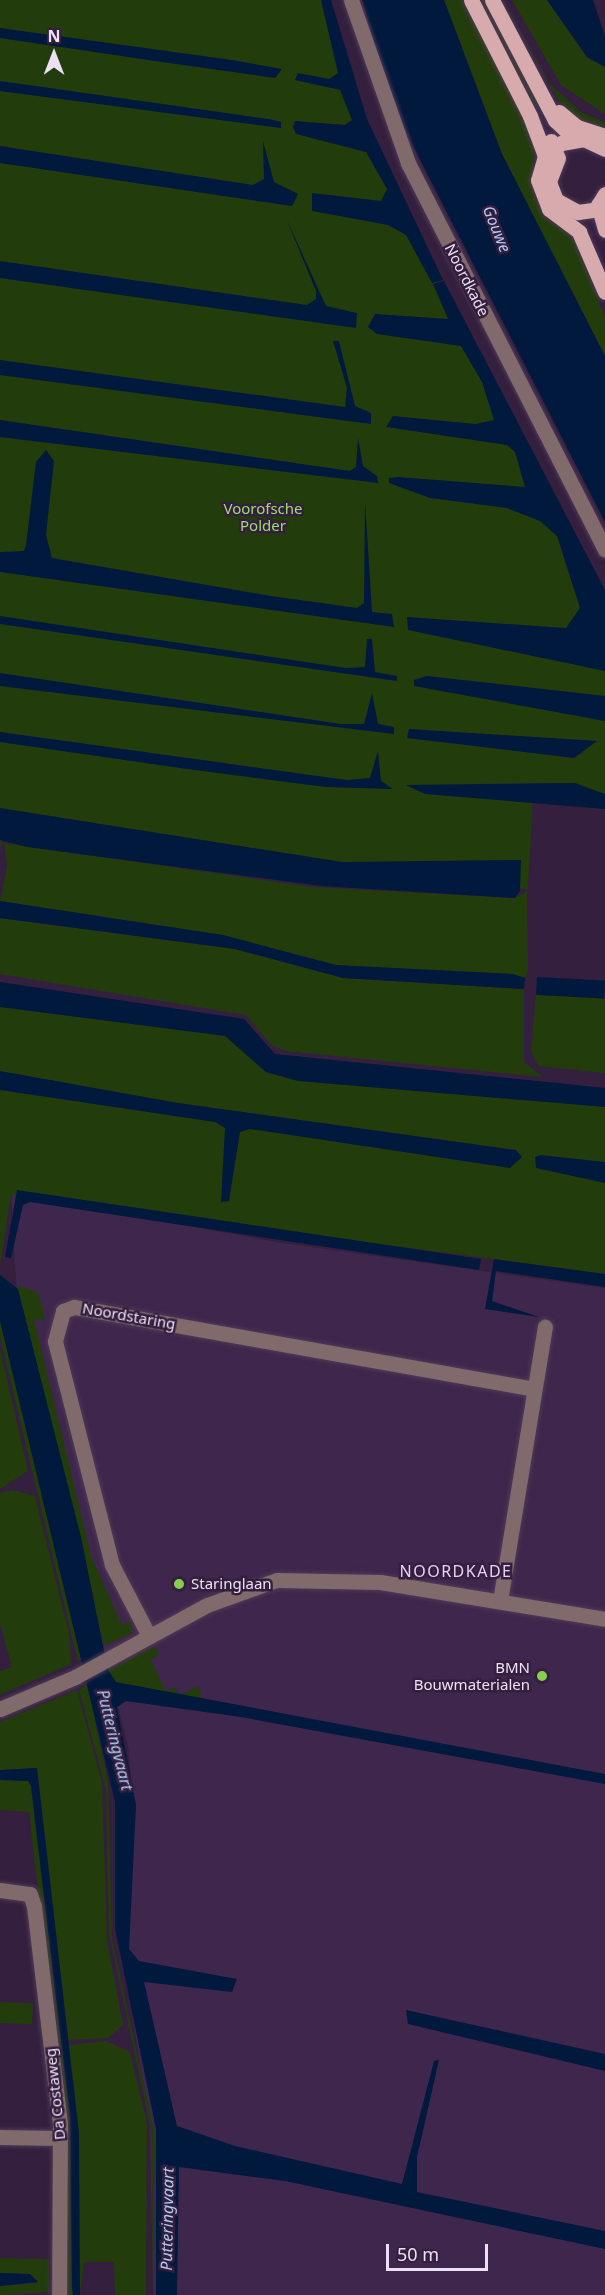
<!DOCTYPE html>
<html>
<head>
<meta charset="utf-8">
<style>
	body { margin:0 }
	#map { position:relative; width:605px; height:2295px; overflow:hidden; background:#341f3e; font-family:"Noto Sans",sans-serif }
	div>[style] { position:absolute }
	.built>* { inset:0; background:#3f264c }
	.green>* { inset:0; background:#223d0b; transform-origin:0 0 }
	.water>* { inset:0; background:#00193c; transform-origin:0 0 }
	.roads { filter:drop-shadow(0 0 2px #4e3a57) drop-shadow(0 0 2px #4e3a57) }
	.minor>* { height:15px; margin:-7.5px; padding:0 7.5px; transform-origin:7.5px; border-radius:7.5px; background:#806a6b }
	.major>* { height:15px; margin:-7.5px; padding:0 7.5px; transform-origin:7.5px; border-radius:7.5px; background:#d7aaad }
	.dots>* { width:16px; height:16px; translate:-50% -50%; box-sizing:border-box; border:3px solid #341f3e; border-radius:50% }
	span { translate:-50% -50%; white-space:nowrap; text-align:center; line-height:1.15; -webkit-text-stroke:5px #341f3e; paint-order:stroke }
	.street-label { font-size:15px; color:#ede0f4 }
	.park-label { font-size:15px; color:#9cdd6f }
	.poi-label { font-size:15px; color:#ede0f4 }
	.left { translate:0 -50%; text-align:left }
	.right { translate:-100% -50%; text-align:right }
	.water-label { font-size:16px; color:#b0cef5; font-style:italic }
	.neighbourhood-label { font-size:16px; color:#eacff8; letter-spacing:1.5px }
	.north { position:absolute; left:24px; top:24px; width:60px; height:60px; -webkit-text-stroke:4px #341f3e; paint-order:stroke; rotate:0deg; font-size:16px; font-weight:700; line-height:24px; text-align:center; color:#ede0f4 }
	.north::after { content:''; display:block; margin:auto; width:21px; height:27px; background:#ede0f4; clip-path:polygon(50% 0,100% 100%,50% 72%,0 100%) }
	.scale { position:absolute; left:386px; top:2244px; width:102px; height:27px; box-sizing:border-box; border:3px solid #ede0f4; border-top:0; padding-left:8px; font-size:18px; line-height:21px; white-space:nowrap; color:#ede0f4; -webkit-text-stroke:4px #341f3e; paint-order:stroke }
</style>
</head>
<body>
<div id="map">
	<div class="built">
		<i style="clip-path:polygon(11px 1194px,282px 1243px,605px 1288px,605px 2295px,153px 2295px,150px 2130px,117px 1914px,135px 1817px,128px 1746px,18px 1311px)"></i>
	</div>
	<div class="green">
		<i style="clip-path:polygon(evenodd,0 0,328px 0,335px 38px,400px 209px,605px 611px,605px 794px,566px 783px,465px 784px,533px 795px,528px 889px,275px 866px,4px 827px,0 850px,0 0,413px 738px,584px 752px,574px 758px,413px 738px)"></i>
		<i style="clip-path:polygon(444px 0,465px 0,526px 123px,534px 147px,533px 188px,541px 207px,578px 243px,605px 318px,605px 356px,502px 154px)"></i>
		<i style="clip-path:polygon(479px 0,484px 0,539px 104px,534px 108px)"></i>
		<i style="clip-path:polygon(502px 0,552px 86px,581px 112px,605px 122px,605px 130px,578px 119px,558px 100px)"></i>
		<i style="clip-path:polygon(512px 0,547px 0,587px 57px,605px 67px,605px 114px,561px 85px)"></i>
		<i style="clip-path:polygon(4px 843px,312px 887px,515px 898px,527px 891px,528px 971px,525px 978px,336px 965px,26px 907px,0 901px,7px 866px)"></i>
		<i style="clip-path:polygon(0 918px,235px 949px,343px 978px,524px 989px,524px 1062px,543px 1077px,286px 1051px,271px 1045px,246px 1015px,0 974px)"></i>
		<i style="clip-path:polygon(536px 991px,605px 999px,605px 1073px,538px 1066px,531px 1050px)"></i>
		<i style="clip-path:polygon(0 997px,228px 1029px,281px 1066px,605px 1098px,605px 1274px,11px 1195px,0 1265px)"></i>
		<i style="clip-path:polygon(17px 1285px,39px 1293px,45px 1320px,34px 1319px,91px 1556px,122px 1625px,132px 1621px,131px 1634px,104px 1646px)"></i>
		<i style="clip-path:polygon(0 1321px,83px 1658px,78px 1662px,0 1337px)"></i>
		<i style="clip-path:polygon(0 1349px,28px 1471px,0 1489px)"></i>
		<i style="clip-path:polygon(13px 1490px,35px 1496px,69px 1633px,71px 1664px,0 1695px,0 1671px,12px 1667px,0 1624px,0 1493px)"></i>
		<i style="clip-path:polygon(155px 1646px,159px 1655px,151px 1660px,166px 1691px,175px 1687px,180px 1695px,199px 1686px,202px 1701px,116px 1682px,108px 1670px)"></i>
		<i style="clip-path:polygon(87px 1683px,108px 1782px,112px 1939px,155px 2135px,152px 2295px,152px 2135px,109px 1933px,106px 1790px,79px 1690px)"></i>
		<i style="clip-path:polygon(77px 1690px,102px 1783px,107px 1939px,123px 2025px,108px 2038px,68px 2040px,37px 1768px,0 1770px,0 1722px)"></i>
		<i style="clip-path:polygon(0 1780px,29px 1781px,31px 1786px,61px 2041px,55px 2041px,29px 1812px,0 1810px)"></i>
		<i style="left:0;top:2002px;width:33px;height:21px;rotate:2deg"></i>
		<i style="clip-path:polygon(106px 2041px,130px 2052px,147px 2123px,146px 2295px,115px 2295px,114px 2262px,84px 2262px,80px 2295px,69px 2045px)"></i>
		<i style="clip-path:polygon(56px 2045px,62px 2045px,70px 2117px,73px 2295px,65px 2295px)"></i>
		<i style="clip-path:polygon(0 2258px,49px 2259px,49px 2292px,0 2295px,0 2286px,38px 2283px,29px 2274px,0 2273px)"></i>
	</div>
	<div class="water">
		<i style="clip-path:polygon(321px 0,331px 0,367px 119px,443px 280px,432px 283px,406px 235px,388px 225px,312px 211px,312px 193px,381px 201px,387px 189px,366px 152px,296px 134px,293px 127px,295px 121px,345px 125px,352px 120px,340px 90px,295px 80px,298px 73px,329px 79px,338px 73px)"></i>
		<i style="clip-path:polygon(362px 0,444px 0,502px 154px,605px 356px,605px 522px,412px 144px,386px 83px)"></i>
		<i style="clip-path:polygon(547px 0,593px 0,605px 36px,605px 67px,587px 57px)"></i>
		<i style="clip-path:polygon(0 28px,232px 60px,282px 69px,275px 78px,155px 61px,0 38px)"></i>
		<i style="clip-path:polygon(0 81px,269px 119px,281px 122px,281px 128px,0 91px)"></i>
		<i style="clip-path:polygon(263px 141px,274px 182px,298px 194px,292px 206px,0 163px,0 146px,253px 185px,264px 179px)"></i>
		<i style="clip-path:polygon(286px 218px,326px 306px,357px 313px,356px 328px,0 278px,0 261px,307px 305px,316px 299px,316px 291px)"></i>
		<i style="clip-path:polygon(444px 281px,605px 590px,605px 671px,408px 630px,407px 617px,566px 628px,580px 608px,557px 536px,540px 521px,507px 508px,430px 498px,389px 483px,389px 478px,398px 477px,525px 487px,515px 452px,507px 445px,386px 427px,393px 416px,475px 424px,494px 420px,482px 382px,461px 346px,377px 334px,368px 327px,375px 314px,448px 319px,433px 284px)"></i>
		<i style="clip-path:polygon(333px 341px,339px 341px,355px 406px,371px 413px,371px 424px,0 375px,0 360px,345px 407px,347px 388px)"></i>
		<i style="clip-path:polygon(0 420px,350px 471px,356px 467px,358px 438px,363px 466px,377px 476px,378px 483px,0 437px)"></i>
		<i style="clip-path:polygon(46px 450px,54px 461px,46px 535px,52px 558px,271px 596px,357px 608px,364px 603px,365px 501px,372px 612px,392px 614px,394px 627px,0 572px,0 552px,24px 551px,26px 545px,36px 462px)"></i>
		<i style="clip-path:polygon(0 616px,346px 668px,365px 667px,367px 639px,372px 639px,375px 672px,397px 676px,397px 681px,0 624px)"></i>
		<i style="clip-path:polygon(0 673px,341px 724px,364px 724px,372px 693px,378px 724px,394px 727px,394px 734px,0 686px)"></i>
		<i style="clip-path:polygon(427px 676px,605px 696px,605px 721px,414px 686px,414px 680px)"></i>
		<i style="clip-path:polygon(409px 729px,597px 741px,574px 758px,407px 738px)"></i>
		<i style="clip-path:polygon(0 732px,347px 780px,370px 778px,378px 751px,381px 781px,393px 789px,326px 787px,180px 768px,0 742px)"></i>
		<i style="clip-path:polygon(575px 783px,605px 794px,605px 809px,425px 794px,406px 785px)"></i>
		<i style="clip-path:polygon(0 808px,342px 862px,521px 860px,520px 891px,515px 898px,321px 886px,27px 847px,0 840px)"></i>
		<i style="clip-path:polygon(0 901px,223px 935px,336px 965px,513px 974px,525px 978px,524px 989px,343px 978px,235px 949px,0 918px)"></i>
		<i style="left:537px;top:977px;width:68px;height:18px;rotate:3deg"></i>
		<i style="clip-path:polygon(0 982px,244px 1019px,275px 1054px,605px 1088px,605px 1107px,298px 1081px,266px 1072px,225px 1036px,0 1007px)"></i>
		<i style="clip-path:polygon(0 1071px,178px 1103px,516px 1150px,522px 1157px,510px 1168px,250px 1129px,240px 1132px,229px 1201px,221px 1202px,225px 1128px,215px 1122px,0 1090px)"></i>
		<i style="clip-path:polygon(540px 1155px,605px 1162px,605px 1183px,536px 1168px,535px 1157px)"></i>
		<i style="clip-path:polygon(17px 1190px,481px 1259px,479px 1270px,30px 1202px,23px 1205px,11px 1258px,5px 1257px)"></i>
		<i style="clip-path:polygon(494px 1259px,605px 1274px,605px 1287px,496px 1271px,492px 1301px,539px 1317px,485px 1309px)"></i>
		<i style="clip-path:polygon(0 1275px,18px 1289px,81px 1537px,108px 1670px,116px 1682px,605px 1774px,605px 1784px,241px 1717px,126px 1701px,117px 1707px,136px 1805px,129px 1949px,139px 1961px,237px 1979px,232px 1992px,144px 1982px,177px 2126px,235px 2146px,402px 2184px,434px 2061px,439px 2060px,417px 2157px,417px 2192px,605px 2231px,605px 2249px,285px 2181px,179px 2167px,177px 2295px,156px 2295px,156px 2129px,115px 1928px,115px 1802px,0 1321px)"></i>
		<i style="clip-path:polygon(37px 1768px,79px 2133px,80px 2295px,73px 2295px,72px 2288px,70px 2117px,31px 1786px,28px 1781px,0 1780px,0 1770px)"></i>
		<i style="clip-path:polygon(406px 2010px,605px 2054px,605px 2071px,408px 2024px)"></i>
		<i style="clip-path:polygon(0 2273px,30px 2274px,38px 2282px,0 2286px)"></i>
	</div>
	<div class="roads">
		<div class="minor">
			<i style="left:351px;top:0;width:173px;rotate:70.7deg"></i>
			<i style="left:408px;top:163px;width:434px;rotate:63deg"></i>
			<i style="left:500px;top:1601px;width:278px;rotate:-80.7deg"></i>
			<i style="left:149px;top:1636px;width:80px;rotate:-117.5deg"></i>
			<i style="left:112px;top:1565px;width:231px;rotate:-104.3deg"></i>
			<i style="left:55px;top:1341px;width:31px;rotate:-75deg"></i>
			<i style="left:63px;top:1311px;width:12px;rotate:-20deg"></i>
			<i style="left:74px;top:1307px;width:467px;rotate:10.1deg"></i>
			<i style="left:0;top:1709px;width:82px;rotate:-23.1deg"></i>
			<i style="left:75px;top:1677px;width:150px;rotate:-28.6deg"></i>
			<i style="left:207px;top:1605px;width:74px;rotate:-19.7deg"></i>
			<i style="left:277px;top:1580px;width:103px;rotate:1.1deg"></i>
			<i style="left:380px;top:1582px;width:228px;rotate:9.3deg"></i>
			<i style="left:0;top:1890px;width:30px;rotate:8deg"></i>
			<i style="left:30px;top:1894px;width:13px;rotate:72deg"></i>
			<i style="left:34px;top:1906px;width:219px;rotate:83.2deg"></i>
			<i style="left:60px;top:2123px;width:172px;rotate:90.3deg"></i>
			<i style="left:0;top:2137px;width:60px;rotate:1deg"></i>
		</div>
		<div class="major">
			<i style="left:471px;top:0;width:130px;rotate:63deg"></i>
			<i style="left:530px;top:116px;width:43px;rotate:69.4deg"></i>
			<i style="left:492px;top:0;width:136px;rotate:62.3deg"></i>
			<i style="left:555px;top:120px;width:28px;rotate:44deg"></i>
			<i style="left:559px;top:112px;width:23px;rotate:40deg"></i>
			<i style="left:577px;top:127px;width:29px;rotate:18deg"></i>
			<i style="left:551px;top:141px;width:18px;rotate:68deg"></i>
			<i style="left:558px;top:158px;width:26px;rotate:111deg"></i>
			<i style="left:549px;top:182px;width:19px;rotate:69deg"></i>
			<i style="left:556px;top:200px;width:25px;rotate:29deg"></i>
			<i style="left:578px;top:212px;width:27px;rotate:-8deg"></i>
			<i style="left:605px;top:149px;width:23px;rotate:-155deg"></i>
			<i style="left:584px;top:139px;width:23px;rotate:170deg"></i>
			<i style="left:561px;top:143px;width:21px;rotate:141deg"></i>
			<i style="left:545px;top:156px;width:25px;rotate:106deg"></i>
			<i style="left:538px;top:180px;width:31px;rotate:69deg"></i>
			<i style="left:549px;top:209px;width:38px;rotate:37deg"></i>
			<i style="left:579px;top:232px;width:65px;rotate:66.6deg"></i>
			<i style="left:605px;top:194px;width:13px;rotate:122deg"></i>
			<i style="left:598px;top:205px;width:26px;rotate:74deg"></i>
		</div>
	</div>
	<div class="dots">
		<i style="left:179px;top:1584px;background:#86cf4c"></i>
		<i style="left:542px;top:1676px;background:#86cf4c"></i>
	</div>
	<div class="street-label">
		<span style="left:467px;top:280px;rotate:63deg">Noordkade</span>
		<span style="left:129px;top:1316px;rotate:10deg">Noordstaring</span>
		<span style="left:55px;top:2094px;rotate:-96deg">Da Costaweg</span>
	</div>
	<div class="park-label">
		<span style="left:263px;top:517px">Voorofsche<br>Polder</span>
	</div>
	<div class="poi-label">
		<span class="left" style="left:191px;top:1584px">Staringlaan</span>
		<span class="right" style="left:530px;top:1676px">BMN<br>Bouwmaterialen</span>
	</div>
	<div class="water-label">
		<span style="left:497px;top:229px;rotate:68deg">Gouwe</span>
		<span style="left:115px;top:1740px;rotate:76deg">Putteringvaart</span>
		<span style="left:167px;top:2219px;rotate:-89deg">Putteringvaart</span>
	</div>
	<div class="neighbourhood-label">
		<span style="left:456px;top:1571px">NOORDKADE</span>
	</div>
	<div class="north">N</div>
	<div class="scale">50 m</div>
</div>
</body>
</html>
